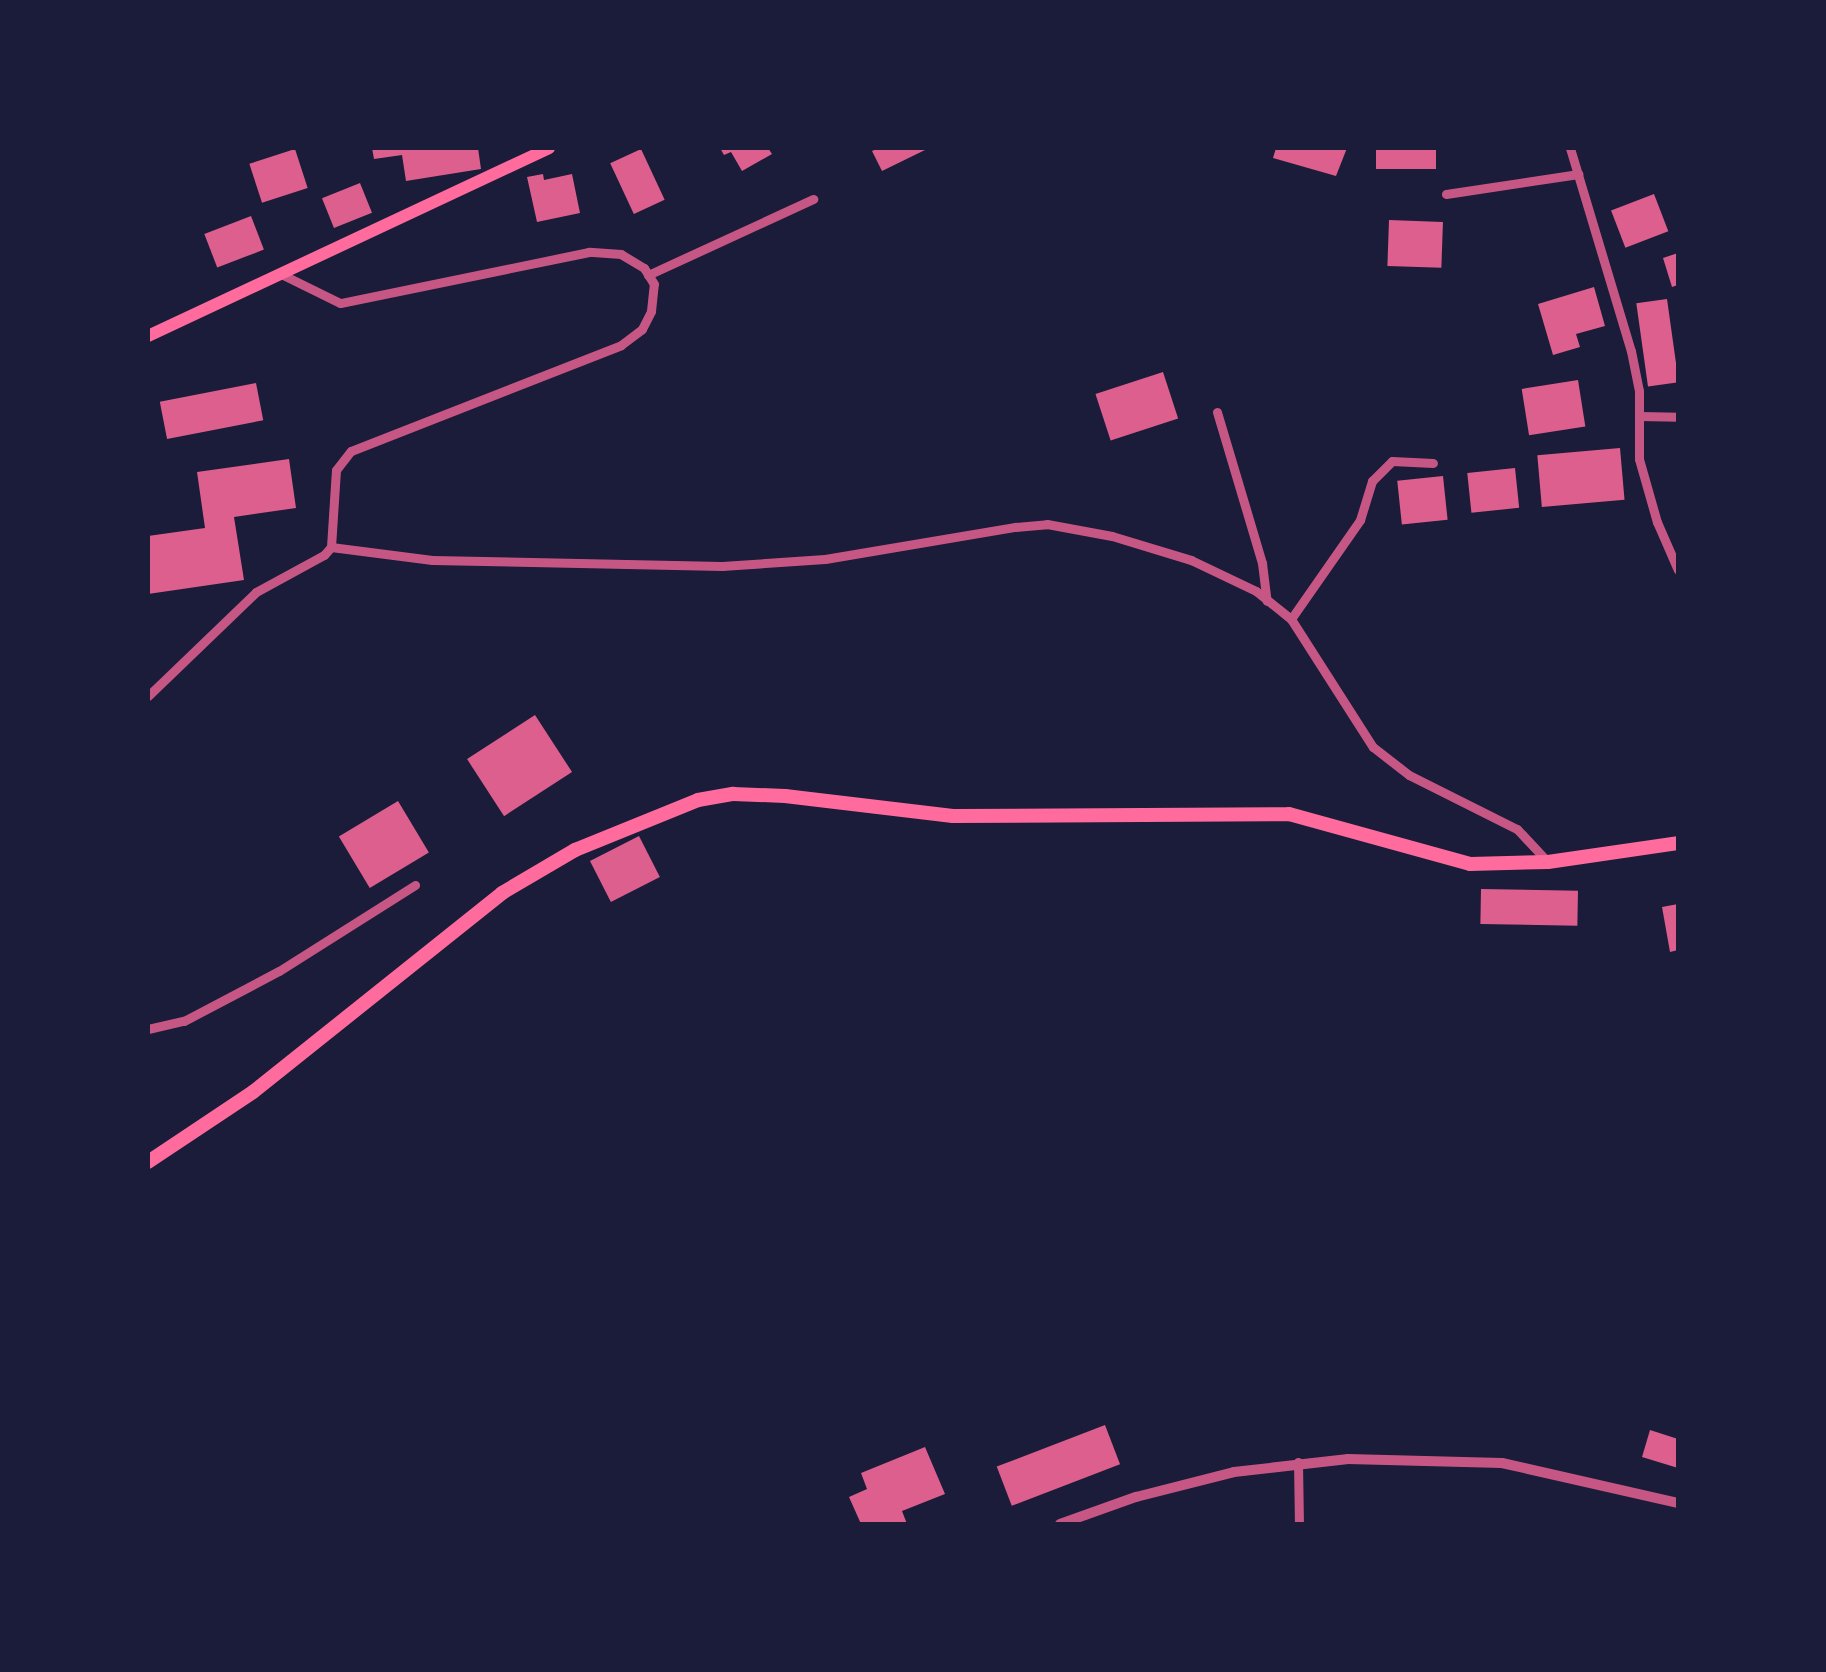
<!DOCTYPE html>
<html>
<head>
<meta charset="utf-8">
<style>
	body { margin:0 }
	#map { position:relative; width:1826px; height:1672px; overflow:hidden; background:#1b1b3a; font-family:Mulish,sans-serif }
	div>[style] { position:absolute }
	.building>* { inset:0; background:#dd5f8e; transform-origin:0 0 }
	.minor>* { height:9px; margin:-4.5px; padding:0 4.5px; transform-origin:4.5px; border-radius:4.5px; background:#c65784 }
	.tertiary>* { height:10px; margin:-5px; padding:0 5px; transform-origin:5px; border-radius:5px; background:#c65784 }
	.secondary>* { height:12px; margin:-6px; padding:0 6px; transform-origin:6px; border-radius:6px; background:#ff6b9d }
	.primary>* { height:14px; margin:-7px; padding:0 7px; transform-origin:7px; border-radius:7px; background:#ff6b9d }
	span { translate:-50% -50%; white-space:nowrap; text-align:center; line-height:1.15; -webkit-text-stroke:10px #1b1b3a; paint-order:stroke }
	.frame { position:absolute; inset:0; border:150px solid #1b1b3a; pointer-events:none }
</style>
</head>
<body>
<div id="map">
	<div class="building">
		<i style="clip-path:polygon(372px 148px,478px 148px,481px 169px,406px 181px,402px 155px,374px 159px)"></i>
		<i style="clip-path:polygon(720px 148px,768px 148px,772px 154px,742px 171px,731px 152px,724px 155px)"></i>
		<i style="clip-path:polygon(879px 148px,924px 148px,925px 150px,882px 171px,872px 151px)"></i>
		<i style="clip-path:polygon(1276px 148px,1347px 148px,1336px 176px,1273px 158px)"></i>
		<i style="left:1376px;top:148px;width:60px;height:21px"></i>
		<i style="left:295px;top:149px;width:41px;height:48px;rotate:72deg"></i>
		<i style="left:641px;top:149px;width:56px;height:34px;rotate:65deg"></i>
		<i style="clip-path:polygon(543px 174px,544px 180px,572px 174px,580px 213px,537px 222px,527px 177px)"></i>
		<i style="left:360px;top:183px;width:32px;height:41px;rotate:68deg"></i>
		<i style="left:1654px;top:194px;width:40px;height:46px;rotate:69deg"></i>
		<i style="left:251px;top:216px;width:36px;height:50px;rotate:69deg"></i>
		<i style="left:1389px;top:220px;width:54px;height:46px;rotate:2deg"></i>
		<i style="clip-path:polygon(1678px 253px,1678px 285px,1672px 287px,1663px 258px)"></i>
		<i style="clip-path:polygon(1594px 287px,1605px 326px,1576px 334px,1580px 347px,1553px 355px,1538px 304px)"></i>
		<i style="left:1667px;top:299px;width:84px;height:31px;rotate:82deg"></i>
		<i style="left:1163px;top:372px;width:49px;height:71px;rotate:72deg"></i>
		<i style="left:1578px;top:380px;width:47px;height:57px;rotate:81deg"></i>
		<i style="left:256px;top:383px;width:38px;height:98px;rotate:79deg"></i>
		<i style="left:1620px;top:448px;width:52px;height:83px;rotate:85deg"></i>
		<i style="clip-path:polygon(289px 459px,296px 508px,234px 517px,244px 580px,148px 594px,148px 536px,205px 528px,197px 472px)"></i>
		<i style="left:1515px;top:468px;width:40px;height:48px;rotate:84deg"></i>
		<i style="left:1443px;top:476px;width:44px;height:46px;rotate:84deg"></i>
		<i style="left:535px;top:715px;width:68px;height:81px;rotate:57deg"></i>
		<i style="left:398px;top:801px;width:60px;height:69px;rotate:59deg"></i>
		<i style="left:639px;top:836px;width:46px;height:55px;rotate:63deg"></i>
		<i style="left:1481px;top:889px;width:97px;height:35px;rotate:1deg"></i>
		<i style="clip-path:polygon(1678px 904px,1678px 950px,1670px 952px,1662px 907px)"></i>
		<i style="left:1105px;top:1425px;width:42px;height:116px;rotate:69deg"></i>
		<i style="clip-path:polygon(1650px 1430px,1678px 1439px,1678px 1468px,1642px 1457px)"></i>
		<i style="clip-path:polygon(925px 1447px,945px 1494px,902px 1511px,907px 1524px,861px 1524px,849px 1497px,867px 1489px,861px 1473px)"></i>
	</div>
	<div class="minor">
		<i style="left:1570px;top:148px;width:212px;rotate:73.3deg"></i>
		<i style="left:1631px;top:351px;width:41px;rotate:78.7deg"></i>
		<i style="left:1639px;top:391px;width:68px;rotate:90deg"></i>
		<i style="left:1639px;top:459px;width:66px;rotate:74.1deg"></i>
		<i style="left:1657px;top:522px;width:52px;rotate:66.4deg"></i>
		<i style="left:1446px;top:194px;width:134px;rotate:-8.6deg"></i>
		<i style="left:648px;top:275px;width:182px;rotate:-24.7deg"></i>
		<i style="left:1217px;top:412px;width:158px;rotate:73.4deg"></i>
		<i style="left:1262px;top:563px;width:38px;rotate:83deg"></i>
		<i style="left:1639px;top:416px;width:39px;rotate:1deg"></i>
		<i style="left:331px;top:547px;width:102px;rotate:7.3deg"></i>
		<i style="left:432px;top:560px;width:290px;rotate:1.2deg"></i>
		<i style="left:722px;top:566px;width:103px;rotate:-3.9deg"></i>
		<i style="left:825px;top:559px;width:193px;rotate:-9.6deg"></i>
		<i style="left:1015px;top:527px;width:32px;rotate:-5deg"></i>
		<i style="left:1047px;top:524px;width:66px;rotate:10.5deg"></i>
		<i style="left:1112px;top:536px;width:83px;rotate:16.9deg"></i>
		<i style="left:1191px;top:560px;width:72px;rotate:25.5deg"></i>
		<i style="left:1256px;top:591px;width:45px;rotate:38.7deg"></i>
		<i style="left:1291px;top:619px;width:152px;rotate:57.4deg"></i>
		<i style="left:1373px;top:747px;width:46px;rotate:37.9deg"></i>
		<i style="left:1409px;top:775px;width:121px;rotate:26.6deg"></i>
		<i style="left:1517px;top:829px;width:45px;rotate:46.8deg"></i>
		<i style="left:1291px;top:619px;width:121px;rotate:-55.1deg"></i>
		<i style="left:1360px;top:520px;width:41px;rotate:-72.9deg"></i>
		<i style="left:1372px;top:481px;width:28px;rotate:-45deg"></i>
		<i style="left:1392px;top:461px;width:41px;rotate:2.8deg"></i>
		<i style="left:148px;top:696px;width:150px;rotate:-43.9deg"></i>
		<i style="left:256px;top:592px;width:77px;rotate:-28.6deg"></i>
		<i style="left:324px;top:555px;width:11px;rotate:-49deg"></i>
		<i style="left:331px;top:547px;width:77px;rotate:-86.3deg"></i>
		<i style="left:336px;top:470px;width:24px;rotate:-52deg"></i>
		<i style="left:351px;top:451px;width:290px;rotate:-21.4deg"></i>
		<i style="left:621px;top:345px;width:26px;rotate:-37deg"></i>
		<i style="left:642px;top:329px;width:20px;rotate:-63deg"></i>
		<i style="left:651px;top:311px;width:27px;rotate:-84deg"></i>
		<i style="left:654px;top:284px;width:19px;rotate:-122deg"></i>
		<i style="left:644px;top:268px;width:27px;rotate:-149deg"></i>
		<i style="left:621px;top:254px;width:32px;rotate:-176deg"></i>
		<i style="left:589px;top:252px;width:254px;rotate:168.4deg"></i>
		<i style="left:340px;top:303px;width:64px;rotate:-153.8deg"></i>
		<i style="left:148px;top:1029px;width:37px;rotate:-13deg"></i>
		<i style="left:184px;top:1021px;width:107px;rotate:-27.8deg"></i>
		<i style="left:279px;top:971px;width:161px;rotate:-32.3deg"></i>
		<i style="left:1298px;top:1462px;width:62px;rotate:89.1deg"></i>
	</div>
	<div class="tertiary">
		<i style="left:1060px;top:1524px;width:81px;rotate:-19.6deg"></i>
		<i style="left:1136px;top:1497px;width:101px;rotate:-14.3deg"></i>
		<i style="left:1234px;top:1472px;width:115px;rotate:-6.5deg"></i>
		<i style="left:1348px;top:1459px;width:154px;rotate:1.5deg"></i>
		<i style="left:1502px;top:1463px;width:180px;rotate:12.8deg"></i>
	</div>
	<div class="secondary">
		<i style="left:148px;top:336px;width:443px;rotate:-25.1deg"></i>
	</div>
	<div class="primary">
		<i style="left:148px;top:1162px;width:126px;rotate:-33.7deg"></i>
		<i style="left:253px;top:1092px;width:319px;rotate:-38.6deg"></i>
		<i style="left:502px;top:893px;width:85px;rotate:-30.5deg"></i>
		<i style="left:575px;top:850px;width:133px;rotate:-22.1deg"></i>
		<i style="left:698px;top:800px;width:36px;rotate:-10deg"></i>
		<i style="left:733px;top:794px;width:52px;rotate:2.2deg"></i>
		<i style="left:785px;top:796px;width:169px;rotate:6.8deg"></i>
		<i style="left:953px;top:816px;width:336px;rotate:-0.3deg"></i>
		<i style="left:1289px;top:814px;width:188px;rotate:15.4deg"></i>
		<i style="left:1470px;top:864px;width:78px;rotate:-1.5deg"></i>
		<i style="left:1548px;top:862px;width:131px;rotate:-8.3deg"></i>
	</div>
	<div class="frame"></div>
</div>
</body>
</html>
